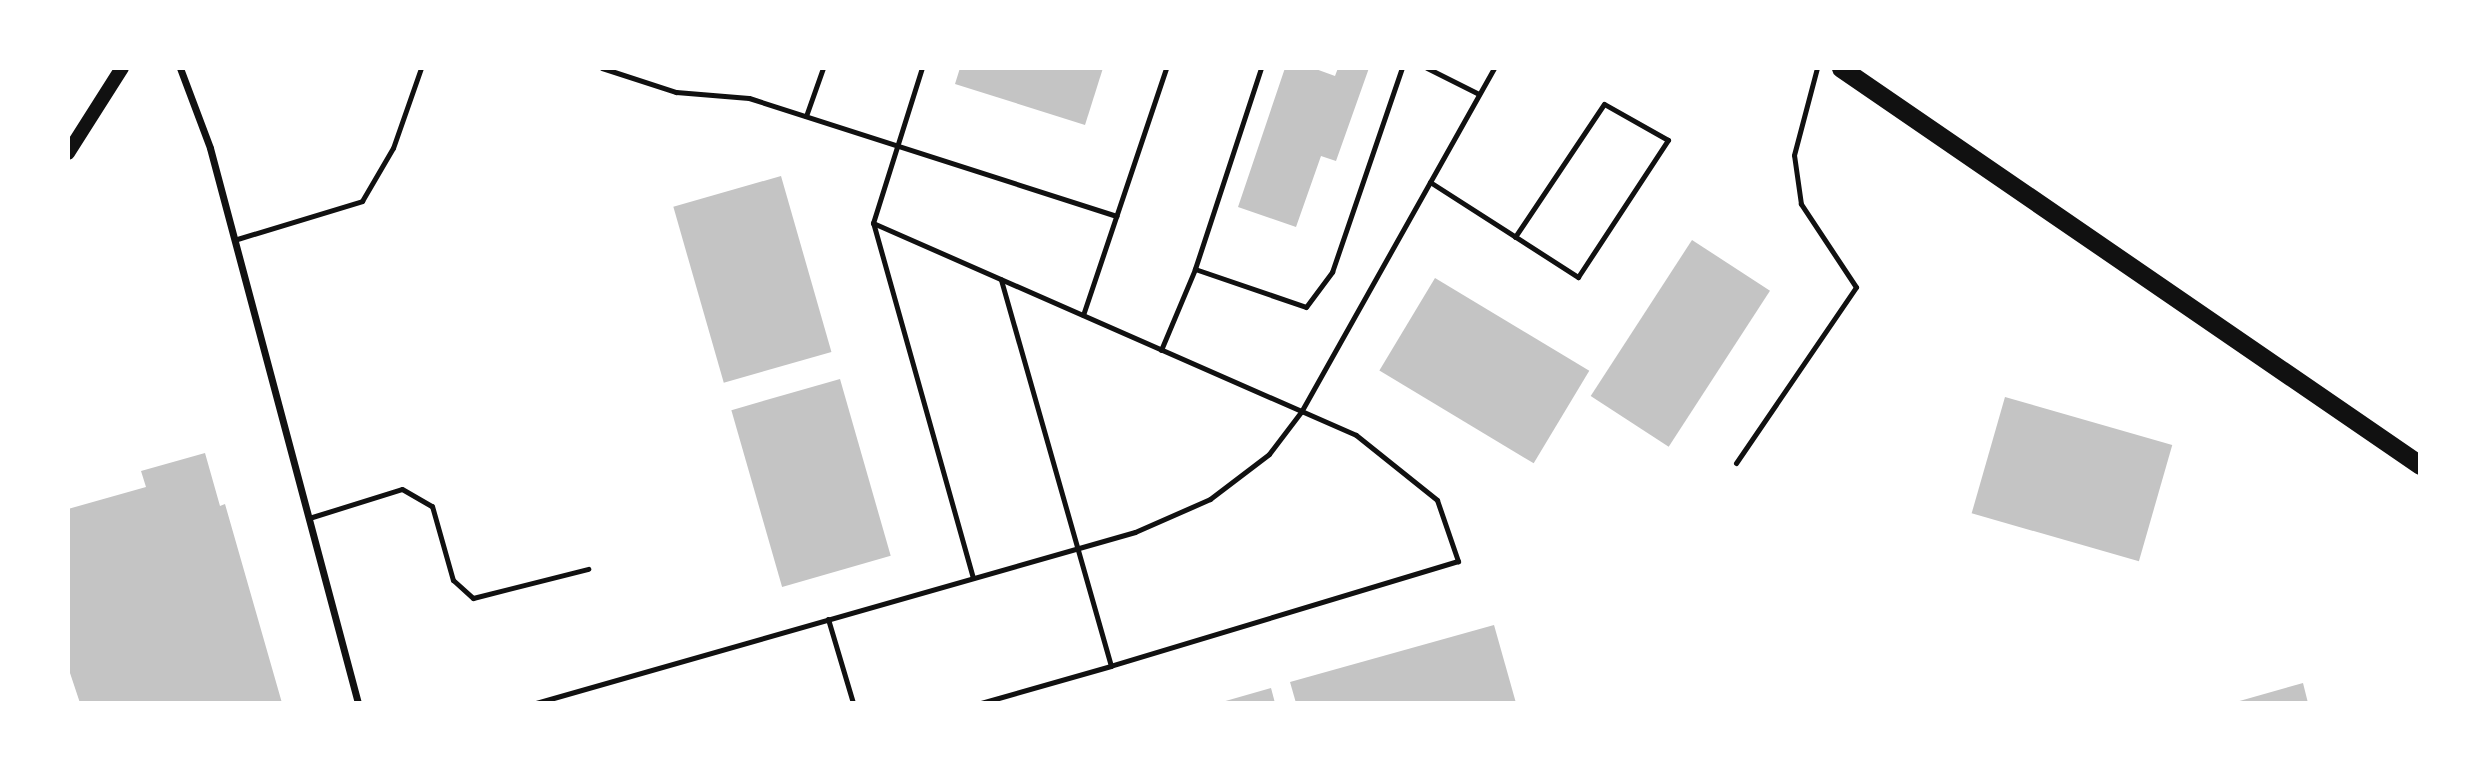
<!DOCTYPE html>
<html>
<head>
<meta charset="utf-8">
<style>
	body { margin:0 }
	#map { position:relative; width:2488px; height:771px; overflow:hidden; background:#fff; font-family:Poppins,sans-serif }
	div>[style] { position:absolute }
	.building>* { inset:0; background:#c4c4c4; transform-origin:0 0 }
	.service>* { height:5px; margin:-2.5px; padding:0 2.5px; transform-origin:2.5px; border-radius:2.5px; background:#111 }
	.minor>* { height:7px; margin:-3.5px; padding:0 3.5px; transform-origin:3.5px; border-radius:3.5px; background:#111 }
	.secondary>* { height:14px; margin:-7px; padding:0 7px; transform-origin:7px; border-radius:7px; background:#111 }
	.trunk>* { height:19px; margin:-9.5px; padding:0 9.5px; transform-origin:9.5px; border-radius:9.5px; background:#111 }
	span { translate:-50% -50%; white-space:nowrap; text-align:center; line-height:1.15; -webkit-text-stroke:6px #fff; paint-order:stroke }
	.frame { position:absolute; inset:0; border:70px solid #fff; pointer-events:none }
</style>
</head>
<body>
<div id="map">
	<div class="building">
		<i style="clip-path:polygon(960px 68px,1103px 68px,1085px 125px,955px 84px)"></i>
		<i style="clip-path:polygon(1285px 68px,1313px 68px,1335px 76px,1338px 68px,1369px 68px,1336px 161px,1321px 156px,1296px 227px,1238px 207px)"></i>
		<i style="left:781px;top:176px;width:183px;height:112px;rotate:74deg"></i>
		<i style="left:1692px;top:240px;width:93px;height:186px;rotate:33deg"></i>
		<i style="left:1435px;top:278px;width:180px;height:108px;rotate:31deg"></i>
		<i style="left:840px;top:379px;width:184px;height:113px;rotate:74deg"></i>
		<i style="left:2005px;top:397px;width:174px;height:121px;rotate:16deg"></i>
		<i style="clip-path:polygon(205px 453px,220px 506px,225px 504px,282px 703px,80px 703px,68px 667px,68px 509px,146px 487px,141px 471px)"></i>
		<i style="clip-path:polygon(1494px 625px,1516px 703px,1296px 703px,1290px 682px)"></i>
		<i style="clip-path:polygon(2303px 683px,2308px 703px,2236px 703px,2236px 702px)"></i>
		<i style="clip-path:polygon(1271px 688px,1275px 703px,1222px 703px,1222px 702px)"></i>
	</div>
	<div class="service">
		<i style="left:602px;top:68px;width:78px;rotate:18deg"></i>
		<i style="left:676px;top:92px;width:73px;rotate:4.7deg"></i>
		<i style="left:749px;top:98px;width:386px;rotate:17.8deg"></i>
		<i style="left:1261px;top:68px;width:212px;rotate:108.2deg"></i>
		<i style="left:1195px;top:269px;width:117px;rotate:18.9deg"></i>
		<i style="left:1306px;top:307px;width:44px;rotate:-53.4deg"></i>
		<i style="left:1332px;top:272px;width:216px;rotate:-71.1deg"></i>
		<i style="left:1427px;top:68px;width:58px;rotate:26.6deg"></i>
		<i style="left:806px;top:116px;width:51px;rotate:-70.5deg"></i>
		<i style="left:1430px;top:182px;width:176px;rotate:32.7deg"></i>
		<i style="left:1578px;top:277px;width:164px;rotate:-56.7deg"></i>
		<i style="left:1668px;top:140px;width:73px;rotate:-150.6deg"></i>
		<i style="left:1604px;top:104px;width:160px;rotate:123.8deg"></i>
		<i style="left:873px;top:223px;width:163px;rotate:-72.5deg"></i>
		<i style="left:234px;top:240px;width:134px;rotate:-16.9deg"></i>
		<i style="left:362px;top:201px;width:61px;rotate:-59.7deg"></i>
		<i style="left:393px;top:148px;width:85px;rotate:-70.7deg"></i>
		<i style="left:1083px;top:315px;width:261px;rotate:-71.4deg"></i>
		<i style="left:1161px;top:350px;width:88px;rotate:-67.2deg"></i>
		<i style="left:1736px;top:463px;width:213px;rotate:-55.7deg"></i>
		<i style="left:1856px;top:287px;width:100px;rotate:-123.5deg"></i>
		<i style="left:1801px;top:204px;width:49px;rotate:-98.1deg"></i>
		<i style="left:1794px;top:155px;width:90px;rotate:-75.2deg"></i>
		<i style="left:309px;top:518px;width:97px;rotate:-17.3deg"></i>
		<i style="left:402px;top:489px;width:34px;rotate:30deg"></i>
		<i style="left:432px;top:506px;width:77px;rotate:74.2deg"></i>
		<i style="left:453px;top:580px;width:27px;rotate:42deg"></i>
		<i style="left:473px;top:598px;width:119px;rotate:-14.2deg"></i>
		<i style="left:973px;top:578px;width:369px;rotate:-105.7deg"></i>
		<i style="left:873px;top:223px;width:527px;rotate:23.7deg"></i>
		<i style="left:1356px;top:435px;width:104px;rotate:38.7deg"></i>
		<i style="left:1437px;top:500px;width:65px;rotate:71deg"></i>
		<i style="left:1458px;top:561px;width:363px;rotate:163.2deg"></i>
		<i style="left:828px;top:619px;width:88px;rotate:73.4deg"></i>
		<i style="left:536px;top:703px;width:623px;rotate:-15.93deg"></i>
		<i style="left:1135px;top:532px;width:82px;rotate:-23.7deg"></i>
		<i style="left:1210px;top:499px;width:74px;rotate:-37.3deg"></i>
		<i style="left:1269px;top:454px;width:53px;rotate:-52.7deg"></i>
		<i style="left:1301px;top:412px;width:394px;rotate:-60.7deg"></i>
		<i style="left:981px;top:703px;width:135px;rotate:-15.9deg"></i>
		<i style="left:1111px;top:666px;width:402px;rotate:-105.9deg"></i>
	</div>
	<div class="minor">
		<i style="left:180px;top:68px;width:85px;rotate:69.4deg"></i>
		<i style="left:210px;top:148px;width:574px;rotate:75.07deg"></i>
	</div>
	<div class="secondary">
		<i style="left:68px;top:153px;width:101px;rotate:-57.6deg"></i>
	</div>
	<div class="trunk">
		<i style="left:1841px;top:68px;width:702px;rotate:34.44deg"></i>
	</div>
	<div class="frame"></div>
</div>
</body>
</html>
